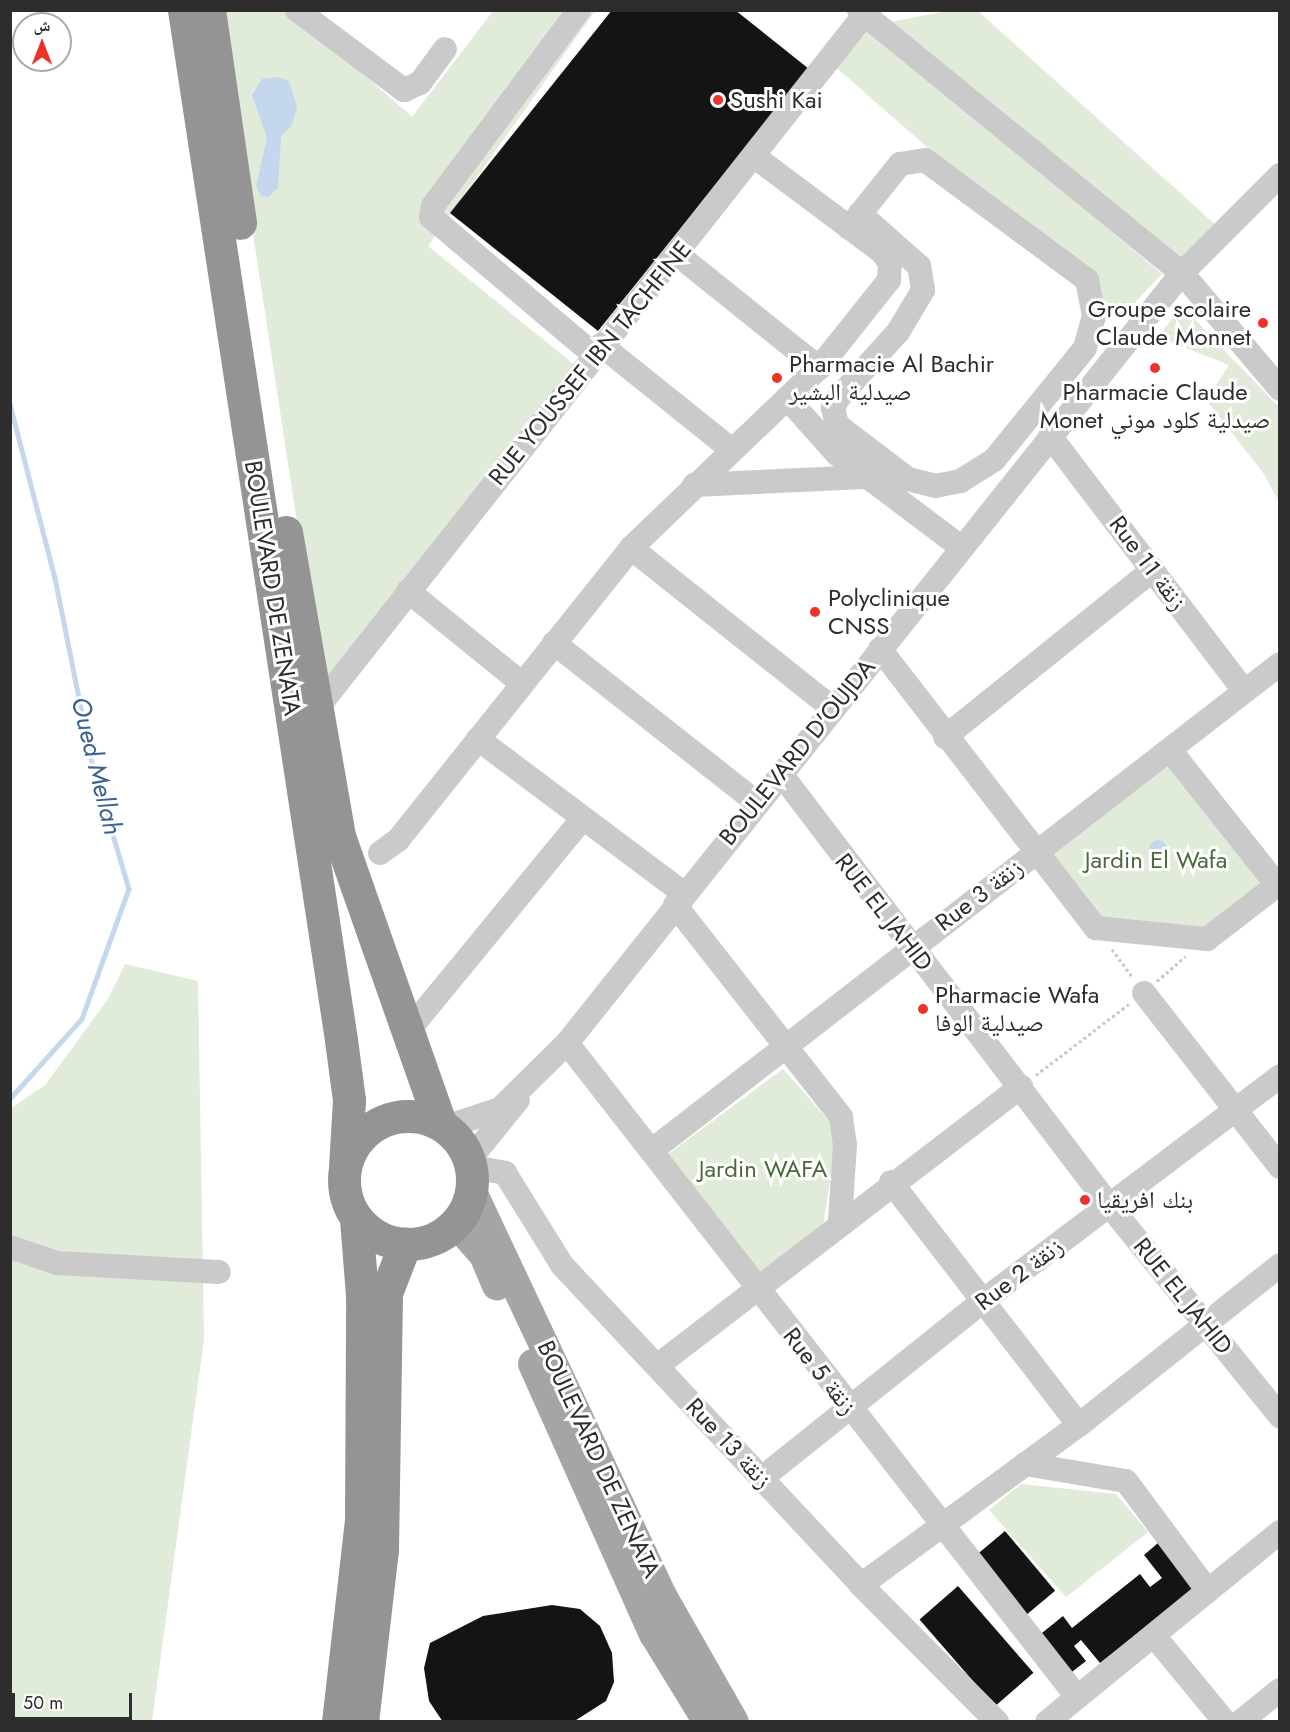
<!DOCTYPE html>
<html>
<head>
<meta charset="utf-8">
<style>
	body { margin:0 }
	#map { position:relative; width:1290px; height:1732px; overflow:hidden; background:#fff; font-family:Jost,"Noto Naskh Arabic",sans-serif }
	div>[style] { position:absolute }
	.green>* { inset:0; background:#e0ebd9 }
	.water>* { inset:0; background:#c4d7ec }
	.round { border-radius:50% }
	.stream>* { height:4.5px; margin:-2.25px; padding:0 2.25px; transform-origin:2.25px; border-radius:2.25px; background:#c4d7ec }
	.building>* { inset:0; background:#141414; transform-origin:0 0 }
	.path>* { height:3px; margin-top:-1.5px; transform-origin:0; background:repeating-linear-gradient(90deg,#cacaca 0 3px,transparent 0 6px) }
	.minor>* { height:24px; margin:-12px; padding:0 12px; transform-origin:12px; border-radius:12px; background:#cacaca }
	.major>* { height:30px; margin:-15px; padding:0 15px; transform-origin:15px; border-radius:15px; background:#a5a5a5 }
	.highway>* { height:33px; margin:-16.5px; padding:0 16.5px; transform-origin:16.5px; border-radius:16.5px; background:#949494 }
	.highway>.ring { margin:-16.5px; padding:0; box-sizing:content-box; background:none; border:33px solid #949494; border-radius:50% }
	.dots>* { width:16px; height:16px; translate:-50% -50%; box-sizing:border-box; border:3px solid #fff; border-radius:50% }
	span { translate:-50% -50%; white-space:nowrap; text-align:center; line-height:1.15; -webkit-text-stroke:6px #fff; paint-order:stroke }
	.poi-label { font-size:24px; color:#2d2d2d }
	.left { translate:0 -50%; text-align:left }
	.right { translate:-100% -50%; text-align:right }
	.street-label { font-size:24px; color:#2d2d2d }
	.park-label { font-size:24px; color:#496a39 }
	.water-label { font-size:26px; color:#386391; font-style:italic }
	.frame { position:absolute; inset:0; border:12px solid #2d2d2d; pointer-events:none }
	.north { position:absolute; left:12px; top:12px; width:60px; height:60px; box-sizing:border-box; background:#fff; border:2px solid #ababab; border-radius:50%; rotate:0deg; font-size:16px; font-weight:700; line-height:24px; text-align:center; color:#2d2d2d }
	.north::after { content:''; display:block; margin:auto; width:21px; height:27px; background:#eb3327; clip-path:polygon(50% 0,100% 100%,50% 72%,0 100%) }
	.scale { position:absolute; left:12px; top:1693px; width:120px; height:27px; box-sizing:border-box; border:3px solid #2d2d2d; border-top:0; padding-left:8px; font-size:18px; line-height:21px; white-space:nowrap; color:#2d2d2d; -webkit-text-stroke:4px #fff; paint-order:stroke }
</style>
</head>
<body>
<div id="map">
	<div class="green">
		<i style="clip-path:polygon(219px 11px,292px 11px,412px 117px,493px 11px,595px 11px,428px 246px,581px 370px,323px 693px)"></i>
		<i style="clip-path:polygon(947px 11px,978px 11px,1216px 225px,1178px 265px,885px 23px)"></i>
		<i style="clip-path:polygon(865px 25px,1162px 274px,1121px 317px,831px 63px)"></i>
		<i style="clip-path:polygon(1182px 306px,1279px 407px,1279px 502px,1264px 474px,1206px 400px,1229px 365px,1158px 337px)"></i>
		<i style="clip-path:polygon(1170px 750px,1277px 885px,1191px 942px,1095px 937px,1038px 850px)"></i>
		<i style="clip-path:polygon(125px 964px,198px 981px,204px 1339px,152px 1721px,11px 1721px,10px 1109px,45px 1085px,108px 999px)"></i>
		<i style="clip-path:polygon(783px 1069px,838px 1131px,823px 1226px,761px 1277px,667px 1155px)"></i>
		<i style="clip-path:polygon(1021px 1484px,1116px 1494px,1148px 1532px,1066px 1597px,989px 1510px)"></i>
	</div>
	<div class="water">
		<i style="clip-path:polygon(278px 77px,289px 81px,297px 107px,292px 125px,281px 136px,278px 188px,268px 197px,261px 196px,256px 186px,267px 138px,252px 95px,262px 79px)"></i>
		<i class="round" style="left:1149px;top:840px;width:18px;height:18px"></i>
	</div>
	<div class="stream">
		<i style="left:10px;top:404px;width:180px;rotate:75.5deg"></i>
		<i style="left:55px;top:578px;width:190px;rotate:78.7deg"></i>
		<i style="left:92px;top:764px;width:130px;rotate:73.5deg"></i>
		<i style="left:129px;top:889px;width:138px;rotate:109.9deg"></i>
		<i style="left:82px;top:1019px;width:108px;rotate:132deg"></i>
	</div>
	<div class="building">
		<i style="clip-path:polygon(612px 10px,735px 10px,809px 69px,598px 331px,450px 213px)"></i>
		<i style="left:1005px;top:1531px;width:78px;height:37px;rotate:50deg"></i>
		<i style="clip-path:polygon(1158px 1543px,1194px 1589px,1100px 1663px,1081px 1640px,1074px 1646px,1086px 1661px,1068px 1675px,1037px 1637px,1063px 1616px,1072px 1628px,1140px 1574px,1150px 1587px,1162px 1578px,1144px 1555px)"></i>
		<i style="left:958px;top:1586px;width:115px;height:51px;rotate:49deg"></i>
		<i style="clip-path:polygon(552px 1605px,580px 1609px,600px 1626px,612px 1653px,614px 1682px,606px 1701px,573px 1722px,443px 1722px,429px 1701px,424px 1668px,430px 1643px,483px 1616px)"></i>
	</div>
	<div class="path">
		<i style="left:1112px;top:949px;width:34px;rotate:54deg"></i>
		<i style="left:1157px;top:981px;width:38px;rotate:-41deg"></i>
		<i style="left:1036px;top:1075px;width:117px;rotate:-37.4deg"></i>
	</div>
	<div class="minor">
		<i style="left:297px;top:10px;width:134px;rotate:36.8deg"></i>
		<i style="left:404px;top:90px;width:17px;rotate:-24deg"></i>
		<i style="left:420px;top:83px;width:42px;rotate:-53.7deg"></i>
		<i style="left:579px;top:10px;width:244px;rotate:126.7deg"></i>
		<i style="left:433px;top:206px;width:11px;rotate:100deg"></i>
		<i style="left:431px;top:217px;width:212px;rotate:40.2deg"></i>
		<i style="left:859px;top:10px;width:417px;rotate:39.2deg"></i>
		<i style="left:1182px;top:273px;width:152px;rotate:49.8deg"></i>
		<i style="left:849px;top:228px;width:18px;rotate:-52deg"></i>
		<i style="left:860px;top:214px;width:64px;rotate:-51.3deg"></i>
		<i style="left:900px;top:164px;width:25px;rotate:-9deg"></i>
		<i style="left:925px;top:160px;width:202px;rotate:36.5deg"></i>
		<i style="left:1087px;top:280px;width:37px;rotate:79deg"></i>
		<i style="left:1094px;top:316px;width:33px;rotate:106deg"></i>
		<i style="left:1085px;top:348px;width:144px;rotate:129.1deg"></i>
		<i style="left:994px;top:460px;width:39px;rotate:148deg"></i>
		<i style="left:961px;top:481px;width:25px;rotate:169deg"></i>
		<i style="left:936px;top:486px;width:29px;rotate:-166deg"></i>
		<i style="left:908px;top:479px;width:89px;rotate:-142.7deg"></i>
		<i style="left:837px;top:425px;width:18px;rotate:-103deg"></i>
		<i style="left:833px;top:407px;width:12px;rotate:-59deg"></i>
		<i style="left:839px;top:397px;width:88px;rotate:-47.8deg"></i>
		<i style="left:898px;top:332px;width:49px;rotate:-59.2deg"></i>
		<i style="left:923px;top:290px;width:24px;rotate:-99deg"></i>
		<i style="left:919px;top:266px;width:79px;rotate:-138.6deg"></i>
		<i style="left:678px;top:255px;width:181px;rotate:38.7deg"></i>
		<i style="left:601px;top:345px;width:168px;rotate:38.7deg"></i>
		<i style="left:787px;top:398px;width:75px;rotate:48.2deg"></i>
		<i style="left:837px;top:454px;width:155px;rotate:36.9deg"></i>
		<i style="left:1050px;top:436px;width:320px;rotate:52.7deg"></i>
		<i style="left:694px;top:485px;width:171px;rotate:-2.7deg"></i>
		<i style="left:631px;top:548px;width:257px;rotate:38.5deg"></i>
		<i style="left:408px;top:591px;width:144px;rotate:39.1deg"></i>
		<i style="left:554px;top:643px;width:257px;rotate:38.2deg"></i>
		<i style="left:880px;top:649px;width:353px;rotate:52.3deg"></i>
		<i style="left:1096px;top:928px;width:112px;rotate:5.7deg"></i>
		<i style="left:1207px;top:939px;width:92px;rotate:-37.5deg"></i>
		<i style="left:315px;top:711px;width:893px;rotate:-51.73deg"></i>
		<i style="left:945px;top:737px;width:267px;rotate:-38.8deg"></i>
		<i style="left:478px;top:739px;width:256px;rotate:36.9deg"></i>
		<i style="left:1170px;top:750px;width:172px;rotate:51.6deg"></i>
		<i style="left:781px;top:774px;width:542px;rotate:52.73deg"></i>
		<i style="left:1109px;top:1205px;width:272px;rotate:51deg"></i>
		<i style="left:380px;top:853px;width:22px;rotate:-36deg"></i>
		<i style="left:398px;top:840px;width:374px;rotate:-51.4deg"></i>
		<i style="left:631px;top:548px;width:260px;rotate:-43.8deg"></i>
		<i style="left:819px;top:368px;width:112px;rotate:-51.5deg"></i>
		<i style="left:889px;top:280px;width:17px;rotate:-87deg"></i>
		<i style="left:890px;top:263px;width:14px;rotate:-126deg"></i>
		<i style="left:882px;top:252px;width:159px;rotate:-143.2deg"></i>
		<i style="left:675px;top:905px;width:269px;rotate:51.9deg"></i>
		<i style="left:841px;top:1117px;width:28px;rotate:82deg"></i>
		<i style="left:845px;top:1145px;width:76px;rotate:93.8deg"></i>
		<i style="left:1144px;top:993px;width:221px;rotate:52deg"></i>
		<i style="left:408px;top:1031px;width:274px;rotate:-50.6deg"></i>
		<i style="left:567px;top:1043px;width:829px;rotate:52.05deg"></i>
		<i style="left:446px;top:1127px;width:57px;rotate:-18.4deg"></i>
		<i style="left:500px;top:1109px;width:94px;rotate:-44.6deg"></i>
		<i style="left:567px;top:1043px;width:985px;rotate:-51.39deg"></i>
		<i style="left:1182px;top:273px;width:139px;rotate:-45deg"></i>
		<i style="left:651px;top:1151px;width:795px;rotate:-37.75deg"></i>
		<i style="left:470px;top:1159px;width:76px;rotate:-50.9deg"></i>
		<i style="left:472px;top:1167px;width:34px;rotate:10deg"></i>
		<i style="left:505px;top:1173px;width:108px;rotate:58.2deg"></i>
		<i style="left:562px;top:1265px;width:438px;rotate:46.9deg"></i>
		<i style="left:861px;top:1585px;width:193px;rotate:45.2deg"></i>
		<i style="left:891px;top:1182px;width:307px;rotate:52.3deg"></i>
		<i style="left:10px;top:1247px;width:50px;rotate:18.8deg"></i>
		<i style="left:57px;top:1263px;width:162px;rotate:3.2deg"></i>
		<i style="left:657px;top:1366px;width:459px;rotate:-37.5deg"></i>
		<i style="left:1025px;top:1464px;width:102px;rotate:9.6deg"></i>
		<i style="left:1126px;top:1481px;width:137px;rotate:53.3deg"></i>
		<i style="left:762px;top:1478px;width:285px;rotate:-38.7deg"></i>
		<i style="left:984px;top:1300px;width:371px;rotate:-37.1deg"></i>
		<i style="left:861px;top:1585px;width:270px;rotate:-36.3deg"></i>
		<i style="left:1079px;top:1425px;width:257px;rotate:-38.5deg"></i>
		<i style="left:1155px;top:1637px;width:110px;rotate:50.5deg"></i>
		<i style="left:1047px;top:1722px;width:301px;rotate:-39.2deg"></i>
		<i style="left:1240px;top:1722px;width:51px;rotate:-38.7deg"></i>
	</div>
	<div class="major">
		<i style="left:472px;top:1192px;width:446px;rotate:64.8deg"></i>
		<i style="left:662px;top:1596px;width:145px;rotate:60.3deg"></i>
		<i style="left:456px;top:1223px;width:43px;rotate:48.8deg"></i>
		<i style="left:484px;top:1255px;width:33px;rotate:67deg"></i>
		<i style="left:533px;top:1364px;width:296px;rotate:65.9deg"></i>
		<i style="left:654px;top:1634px;width:103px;rotate:58.5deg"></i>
	</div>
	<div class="highway">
		<i style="left:184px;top:10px;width:1042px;rotate:81.33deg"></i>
		<i style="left:341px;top:1040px;width:61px;rotate:82.4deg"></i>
		<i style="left:349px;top:1100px;width:67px;rotate:93.4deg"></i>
		<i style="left:209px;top:10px;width:215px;rotate:81.7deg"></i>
		<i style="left:286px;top:532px;width:309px;rotate:80.1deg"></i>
		<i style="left:339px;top:836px;width:304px;rotate:70.6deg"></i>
		<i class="ring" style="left:344px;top:1116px;width:95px;height:95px"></i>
		<i style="left:338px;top:1722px;width:202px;rotate:-83.5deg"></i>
		<i style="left:361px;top:1521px;width:226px;rotate:-89.7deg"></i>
		<i style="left:362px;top:1295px;width:77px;rotate:-94.5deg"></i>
		<i style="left:362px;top:1722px;width:174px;rotate:-83.4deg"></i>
		<i style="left:382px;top:1549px;width:256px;rotate:-89.1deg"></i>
		<i style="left:386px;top:1293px;width:53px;rotate:-68.8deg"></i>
	</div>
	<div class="dots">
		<i style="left:718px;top:100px;background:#eb3327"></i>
		<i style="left:1263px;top:323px;background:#eb3327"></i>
		<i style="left:1155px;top:368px;background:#eb3327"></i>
		<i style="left:777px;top:378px;background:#eb3327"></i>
		<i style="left:815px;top:612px;background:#eb3327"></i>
		<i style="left:923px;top:1009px;background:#eb3327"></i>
		<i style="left:1085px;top:1200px;background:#eb3327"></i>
	</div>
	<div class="poi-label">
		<span class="left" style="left:730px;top:100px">Sushi Kai</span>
		<span class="right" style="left:1251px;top:323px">Groupe scolaire<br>Claude Monnet</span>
		<span class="left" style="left:789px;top:378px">Pharmacie Al Bachir<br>صيدلية البشير</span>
		<span style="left:1155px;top:406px">Pharmacie Claude<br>Monet صيدلية كلود موني</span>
		<span class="left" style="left:828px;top:612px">Polyclinique<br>CNSS</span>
		<span class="left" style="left:935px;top:1009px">Pharmacie Wafa<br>صيدلية الوفا</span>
		<span class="left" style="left:1097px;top:1200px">بنك افريقيا</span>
	</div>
	<div class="street-label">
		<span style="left:590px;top:363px;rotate:-51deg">RUE YOUSSEF IBN TACHFINE</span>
		<span style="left:1148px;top:563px;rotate:53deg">Rue 11 زنقة</span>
		<span style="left:273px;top:588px;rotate:81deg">BOULEVARD DE ZENATA</span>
		<span style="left:797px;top:752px;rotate:-51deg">BOULEVARD D'OUJDA</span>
		<span style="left:979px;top:895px;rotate:-37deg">Rue 3 زنقة</span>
		<span style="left:884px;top:912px;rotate:52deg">RUE EL JAHID</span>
		<span style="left:1019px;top:1274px;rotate:-37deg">Rue 2 زنقة</span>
		<span style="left:1183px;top:1296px;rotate:51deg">RUE EL JAHID</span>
		<span style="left:820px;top:1371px;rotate:52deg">Rue 5 زنقة</span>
		<span style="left:729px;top:1443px;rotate:47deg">Rue 13 زنقة</span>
		<span style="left:599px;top:1459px;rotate:65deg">BOULEVARD DE ZENATA</span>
	</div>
	<div class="park-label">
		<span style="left:1156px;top:860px">Jardin El Wafa</span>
		<span style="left:763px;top:1169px">Jardin WAFA</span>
	</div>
	<div class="water-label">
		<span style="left:96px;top:766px;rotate:76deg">Oued Mellah</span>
	</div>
	<div class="frame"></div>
	<div class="north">ش</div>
	<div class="scale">50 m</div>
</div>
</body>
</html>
